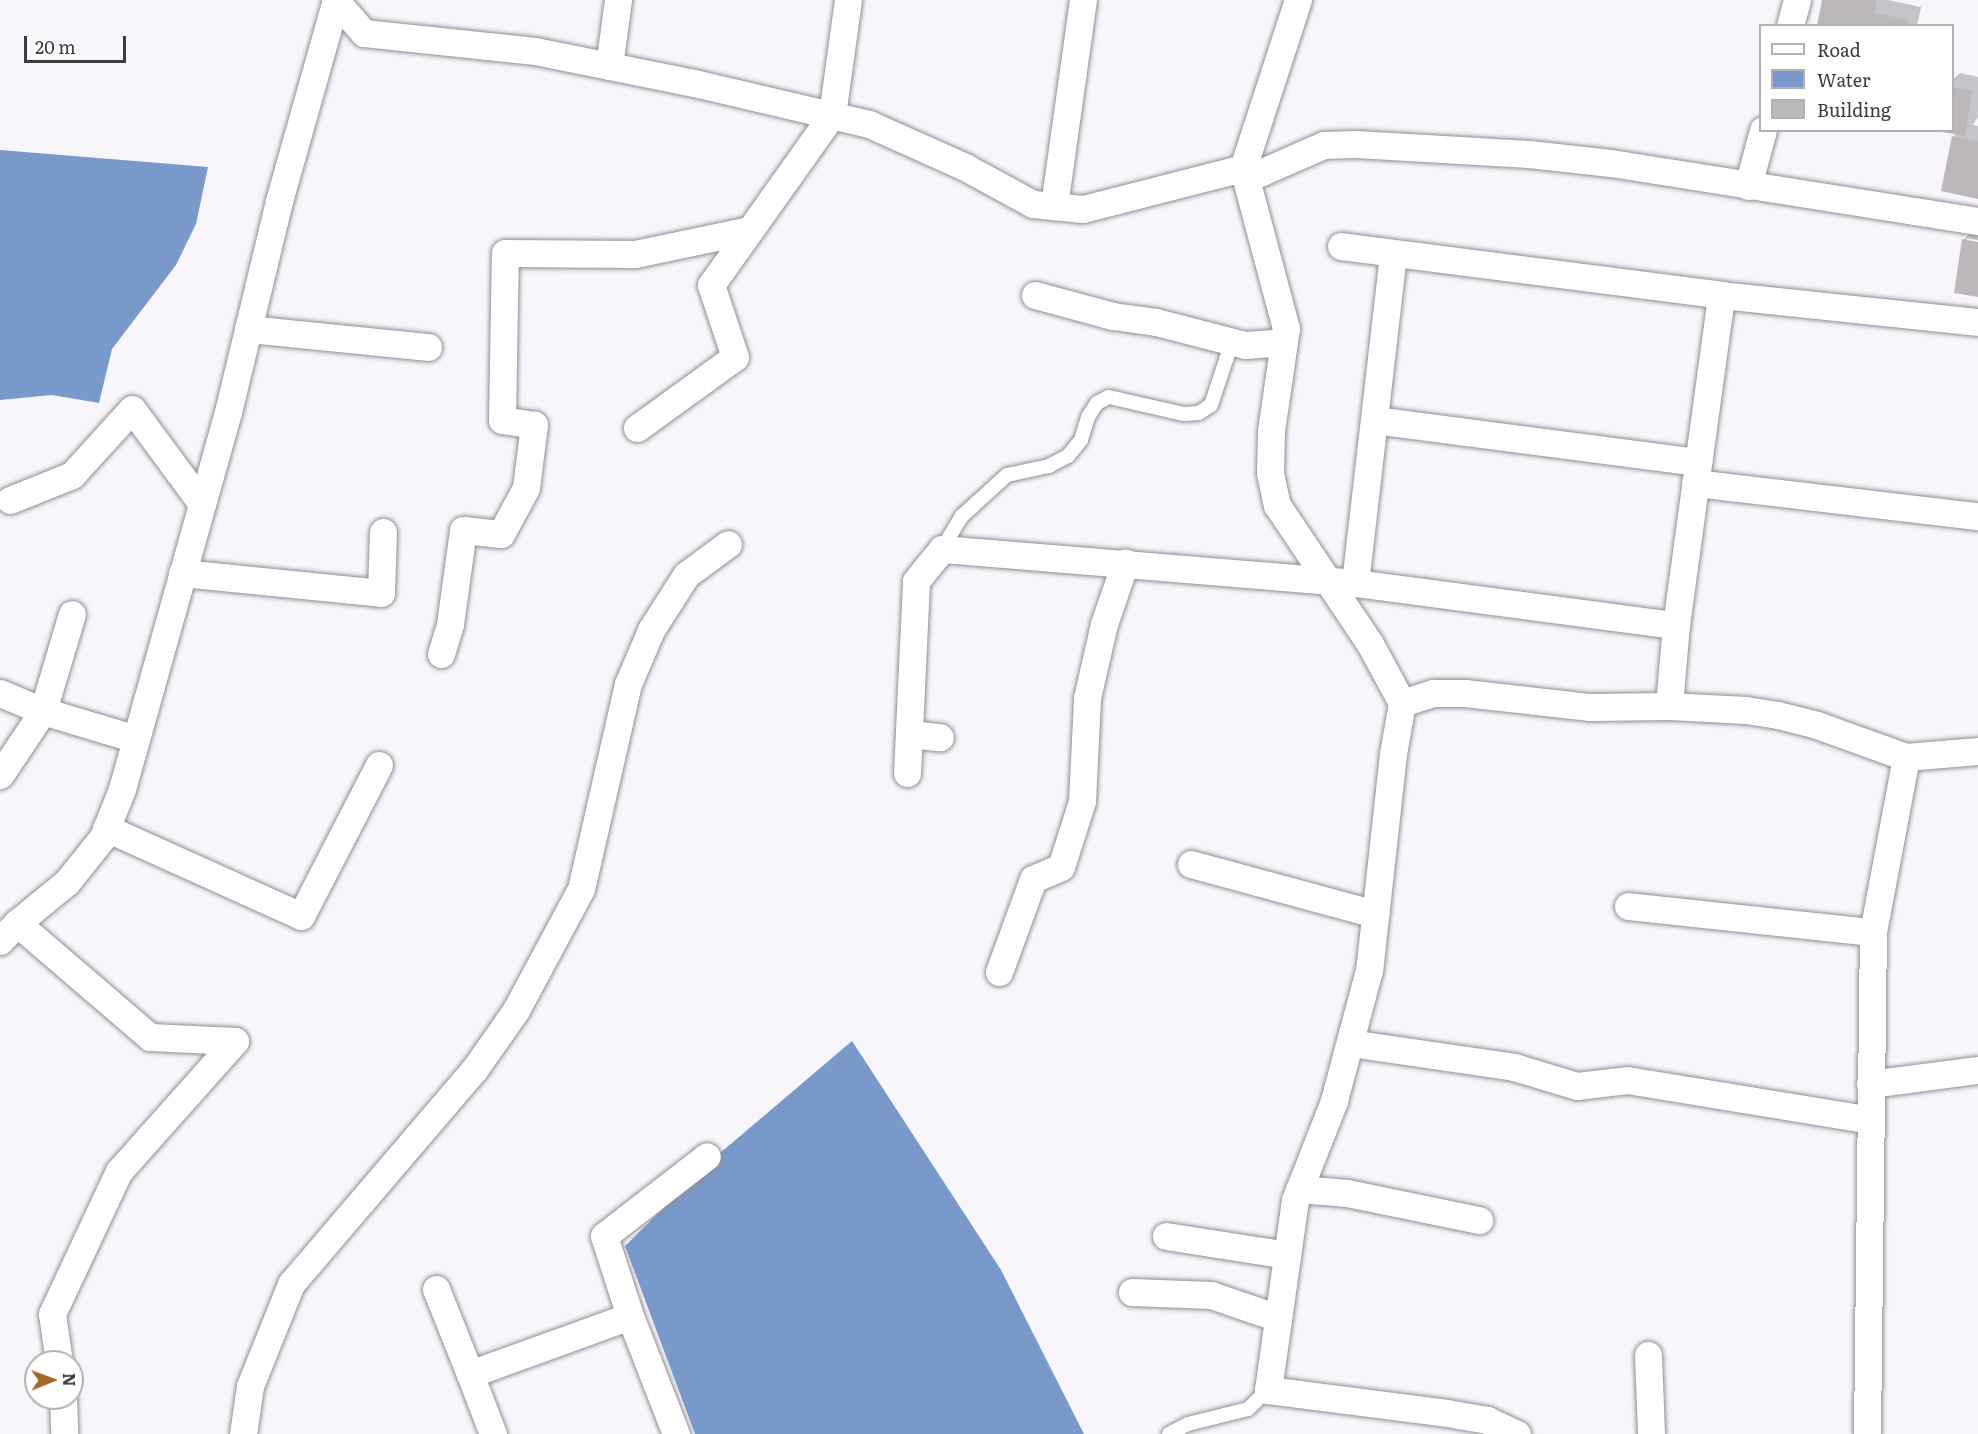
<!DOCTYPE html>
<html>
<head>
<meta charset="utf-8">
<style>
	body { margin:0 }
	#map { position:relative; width:1978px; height:1434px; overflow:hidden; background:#f8f5fb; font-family:Literata,serif }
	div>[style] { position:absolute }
	.water>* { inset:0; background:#7899ca }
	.shadow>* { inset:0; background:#0003 }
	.building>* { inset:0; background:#bbb7bb }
	.roads { filter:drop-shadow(0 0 2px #908e93) drop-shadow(0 0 2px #908e93) }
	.lane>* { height:14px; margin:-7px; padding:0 7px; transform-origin:7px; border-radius:7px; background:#fff }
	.street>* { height:27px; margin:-13.5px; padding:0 13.5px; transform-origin:13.5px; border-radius:13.5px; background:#fff }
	span { translate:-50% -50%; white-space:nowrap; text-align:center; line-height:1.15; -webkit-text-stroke:5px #fff; paint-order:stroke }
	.legend { position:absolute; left:1759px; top:24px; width:195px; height:108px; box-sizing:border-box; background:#fff; border:2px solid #b1b1b1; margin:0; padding:8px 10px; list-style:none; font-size:18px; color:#3c3b3d }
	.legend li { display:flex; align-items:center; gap:12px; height:30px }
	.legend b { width:30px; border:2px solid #b1b1b1 }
	.north { position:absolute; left:24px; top:1350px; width:60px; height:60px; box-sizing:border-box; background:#fff; border:2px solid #b1b1b1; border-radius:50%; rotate:89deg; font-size:16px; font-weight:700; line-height:24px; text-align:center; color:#3c3b3d }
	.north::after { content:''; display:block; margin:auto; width:21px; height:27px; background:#a16827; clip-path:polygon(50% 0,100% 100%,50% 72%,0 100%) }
	.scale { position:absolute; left:24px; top:36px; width:102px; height:27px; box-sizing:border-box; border:3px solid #3c3b3d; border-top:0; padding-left:8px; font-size:18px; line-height:21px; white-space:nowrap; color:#3c3b3d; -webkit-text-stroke:4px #fff; paint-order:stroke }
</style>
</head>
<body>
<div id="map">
	<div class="water">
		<i style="clip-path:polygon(0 150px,208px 167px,196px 224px,176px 265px,112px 349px,99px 403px,52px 395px,0 400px)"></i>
		<i style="clip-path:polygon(852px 1041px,1001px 1270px,1084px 1434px,695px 1434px,625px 1246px,713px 1159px)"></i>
	</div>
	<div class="shadow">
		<i style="clip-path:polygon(1824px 0,1888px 0,1921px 7px,1917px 26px,1818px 26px)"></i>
		<i style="clip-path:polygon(1960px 73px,1978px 77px,1978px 117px,1973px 125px,1978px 126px,1978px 197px,1953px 137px,1957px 133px,1944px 130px,1952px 130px,1952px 80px)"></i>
		<i style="clip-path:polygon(1970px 233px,1978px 235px,1978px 240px,1967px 238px,1967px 241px,1978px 243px,1978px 295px,1964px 240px)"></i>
	</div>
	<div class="building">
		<i style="clip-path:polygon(1822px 0,1877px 0,1874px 13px,1909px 20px,1908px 26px,1817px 26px)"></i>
		<i style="clip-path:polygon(1952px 87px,1972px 91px,1965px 136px,1942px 132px,1952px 130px)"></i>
		<i style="clip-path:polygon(1952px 136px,1978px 142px,1978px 199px,1941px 191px)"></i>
		<i style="clip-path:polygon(1962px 239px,1978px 242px,1978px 297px,1954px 293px)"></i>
	</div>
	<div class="roads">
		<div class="lane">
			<i style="left:942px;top:549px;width:39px;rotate:-59deg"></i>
			<i style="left:962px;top:516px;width:61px;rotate:-42.3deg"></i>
			<i style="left:1007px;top:475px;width:43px;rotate:-12.1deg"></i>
			<i style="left:1049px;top:466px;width:21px;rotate:-28deg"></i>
			<i style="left:1068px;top:456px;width:21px;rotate:-51deg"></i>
			<i style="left:1081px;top:440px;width:24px;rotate:-73deg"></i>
			<i style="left:1088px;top:417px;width:17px;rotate:-57deg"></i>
			<i style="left:1097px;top:403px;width:13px;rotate:-27deg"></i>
			<i style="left:1109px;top:397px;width:77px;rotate:12.8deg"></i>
			<i style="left:1184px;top:414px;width:15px;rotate:-4deg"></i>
			<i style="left:1199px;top:413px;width:14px;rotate:-34deg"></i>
			<i style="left:1211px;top:405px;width:66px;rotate:-71.6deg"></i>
			<i style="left:1169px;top:1434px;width:21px;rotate:-28deg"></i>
			<i style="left:1188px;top:1424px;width:62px;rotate:-14deg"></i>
			<i style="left:1248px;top:1409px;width:28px;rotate:-44deg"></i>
		</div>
		<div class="street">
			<i style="left:335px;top:0;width:44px;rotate:48.7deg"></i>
			<i style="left:364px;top:33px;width:172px;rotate:6deg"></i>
			<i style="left:535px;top:51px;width:162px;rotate:11.4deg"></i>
			<i style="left:694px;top:83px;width:180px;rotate:13.2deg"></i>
			<i style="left:869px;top:124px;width:105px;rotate:24.1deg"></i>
			<i style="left:965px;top:167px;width:77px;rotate:28.6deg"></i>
			<i style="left:1033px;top:204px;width:50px;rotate:5.7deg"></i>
			<i style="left:1083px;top:209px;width:165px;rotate:-14.4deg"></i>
			<i style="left:1243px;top:168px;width:177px;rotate:-71.9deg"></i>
			<i style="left:1790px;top:26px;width:27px;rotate:-75deg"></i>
			<i style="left:609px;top:66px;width:67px;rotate:-82.2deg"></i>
			<i style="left:1243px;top:168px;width:166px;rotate:75deg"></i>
			<i style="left:1286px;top:328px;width:104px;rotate:98.3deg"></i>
			<i style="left:1271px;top:431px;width:42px;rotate:91.4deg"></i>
			<i style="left:1270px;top:473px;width:33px;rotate:78deg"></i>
			<i style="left:1277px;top:505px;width:167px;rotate:56.2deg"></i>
			<i style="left:1370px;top:644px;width:67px;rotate:61.5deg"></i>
			<i style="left:1402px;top:703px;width:52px;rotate:100deg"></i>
			<i style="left:1393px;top:754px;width:217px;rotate:96.3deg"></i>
			<i style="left:1369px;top:970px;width:136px;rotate:105deg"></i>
			<i style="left:1334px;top:1101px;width:106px;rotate:111.5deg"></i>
			<i style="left:1295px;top:1200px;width:192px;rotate:98.1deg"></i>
			<i style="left:1268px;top:1390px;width:180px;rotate:7.3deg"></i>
			<i style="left:1447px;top:1413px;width:41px;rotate:9.9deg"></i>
			<i style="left:1487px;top:1420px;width:33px;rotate:25deg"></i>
			<i style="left:1246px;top:179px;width:85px;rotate:-23.6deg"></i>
			<i style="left:1324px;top:145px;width:32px;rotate:-2deg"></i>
			<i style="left:1356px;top:144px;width:173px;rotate:3.3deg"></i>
			<i style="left:1529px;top:154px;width:82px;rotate:6.3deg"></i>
			<i style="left:1611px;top:163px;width:372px;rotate:9deg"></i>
			<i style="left:1748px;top:186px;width:58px;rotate:-75deg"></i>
			<i style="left:1054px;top:206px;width:208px;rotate:-82deg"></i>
			<i style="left:1341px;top:246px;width:383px;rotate:7.3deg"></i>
			<i style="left:1721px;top:295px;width:258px;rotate:6deg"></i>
			<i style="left:1035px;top:295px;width:81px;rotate:15.1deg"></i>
			<i style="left:1113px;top:316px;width:43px;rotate:7.9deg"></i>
			<i style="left:1156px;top:322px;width:92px;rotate:14.5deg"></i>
			<i style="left:1245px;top:345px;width:39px;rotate:-4deg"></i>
			<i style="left:248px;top:329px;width:181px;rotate:5.7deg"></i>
			<i style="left:1374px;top:420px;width:327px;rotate:7.4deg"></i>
			<i style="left:637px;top:428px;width:121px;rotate:-35.9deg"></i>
			<i style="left:735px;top:357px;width:76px;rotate:-108.4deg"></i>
			<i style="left:711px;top:285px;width:209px;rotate:-54.6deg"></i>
			<i style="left:832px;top:115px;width:116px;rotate:-82.1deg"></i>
			<i style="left:1695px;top:483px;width:285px;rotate:6.7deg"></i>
			<i style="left:10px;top:500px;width:67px;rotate:-22deg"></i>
			<i style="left:72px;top:475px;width:89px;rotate:-47.7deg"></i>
			<i style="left:132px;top:409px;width:118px;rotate:53.6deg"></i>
			<i style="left:182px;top:573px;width:200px;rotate:5.7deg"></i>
			<i style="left:381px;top:593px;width:61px;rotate:-88.1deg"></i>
			<i style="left:1355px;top:583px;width:324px;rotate:7.5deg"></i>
			<i style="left:441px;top:654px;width:31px;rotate:-73deg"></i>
			<i style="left:450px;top:624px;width:95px;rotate:-82.1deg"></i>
			<i style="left:463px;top:530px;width:38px;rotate:6deg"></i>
			<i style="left:501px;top:534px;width:52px;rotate:-61.5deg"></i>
			<i style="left:526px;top:488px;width:64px;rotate:-82.8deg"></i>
			<i style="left:534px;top:425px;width:32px;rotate:-171deg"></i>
			<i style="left:502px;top:420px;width:167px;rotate:-89deg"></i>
			<i style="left:505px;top:253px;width:130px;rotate:0.4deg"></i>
			<i style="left:635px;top:254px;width:117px;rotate:-11.8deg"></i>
			<i style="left:0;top:693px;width:47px;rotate:22.7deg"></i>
			<i style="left:43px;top:711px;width:97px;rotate:16.8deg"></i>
			<i style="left:1402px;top:703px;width:33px;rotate:-18deg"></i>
			<i style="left:1433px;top:693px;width:32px"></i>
			<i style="left:1465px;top:693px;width:126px;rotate:6.4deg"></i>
			<i style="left:1590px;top:707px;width:79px;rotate:-0.7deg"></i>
			<i style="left:1669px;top:706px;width:77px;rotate:3deg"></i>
			<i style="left:1746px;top:710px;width:32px;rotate:9deg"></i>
			<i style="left:1778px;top:715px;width:40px;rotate:14.4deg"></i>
			<i style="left:1817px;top:725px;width:95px;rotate:19.8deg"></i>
			<i style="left:1906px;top:757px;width:72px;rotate:-4.8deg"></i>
			<i style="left:1669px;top:706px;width:81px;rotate:-85.1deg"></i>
			<i style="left:1676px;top:625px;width:333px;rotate:-82.2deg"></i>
			<i style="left:909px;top:734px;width:31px;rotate:6deg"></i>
			<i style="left:907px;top:773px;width:192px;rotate:-87.3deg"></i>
			<i style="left:916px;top:581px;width:41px;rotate:-50.9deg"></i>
			<i style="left:942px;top:549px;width:414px;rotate:4.7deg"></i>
			<i style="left:1355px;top:583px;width:332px;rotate:-83.4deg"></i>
			<i style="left:0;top:775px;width:77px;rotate:-56.1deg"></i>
			<i style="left:43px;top:711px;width:101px;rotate:-73.4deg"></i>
			<i style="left:106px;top:828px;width:214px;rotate:24.3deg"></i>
			<i style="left:301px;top:916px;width:170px;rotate:-62.7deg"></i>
			<i style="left:1191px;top:864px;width:191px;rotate:15.2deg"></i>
			<i style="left:1628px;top:906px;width:246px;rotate:6.1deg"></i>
			<i style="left:17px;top:923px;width:175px;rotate:40.6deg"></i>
			<i style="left:150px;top:1037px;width:85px;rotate:2.7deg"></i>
			<i style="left:235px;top:1041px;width:174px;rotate:131.7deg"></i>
			<i style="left:119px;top:1171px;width:158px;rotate:115.1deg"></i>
			<i style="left:52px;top:1314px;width:49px;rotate:81.7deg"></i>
			<i style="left:0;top:941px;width:25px;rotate:-47deg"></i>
			<i style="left:17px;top:923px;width:65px;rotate:-39.4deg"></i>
			<i style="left:67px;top:882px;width:58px;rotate:-51.3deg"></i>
			<i style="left:103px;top:837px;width:52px;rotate:-68.4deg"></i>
			<i style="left:122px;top:789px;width:392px;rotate:-74.3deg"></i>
			<i style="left:228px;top:412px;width:217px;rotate:-76.4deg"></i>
			<i style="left:279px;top:201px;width:209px;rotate:-74.2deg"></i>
			<i style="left:999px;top:972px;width:99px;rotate:-69.9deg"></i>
			<i style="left:1033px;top:879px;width:30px;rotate:-23deg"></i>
			<i style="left:1061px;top:867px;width:69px;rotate:-72.3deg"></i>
			<i style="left:1082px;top:801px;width:103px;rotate:-87.2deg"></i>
			<i style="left:1087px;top:698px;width:76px;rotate:-77.1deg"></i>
			<i style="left:1104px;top:624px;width:65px;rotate:-71deg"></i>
			<i style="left:1350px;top:1043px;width:166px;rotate:8.3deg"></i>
			<i style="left:1514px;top:1067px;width:66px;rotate:16.8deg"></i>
			<i style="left:1577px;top:1086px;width:50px;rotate:-6.8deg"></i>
			<i style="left:1627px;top:1080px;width:247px;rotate:9.3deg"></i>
			<i style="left:1870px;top:1084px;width:109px;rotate:-7.4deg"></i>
			<i style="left:1299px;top:1189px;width:48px;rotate:4.8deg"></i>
			<i style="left:1347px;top:1193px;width:135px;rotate:11.6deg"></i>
			<i style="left:1166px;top:1236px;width:122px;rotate:8.9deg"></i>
			<i style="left:436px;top:1289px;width:92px;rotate:68.2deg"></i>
			<i style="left:1132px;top:1292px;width:79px;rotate:2.2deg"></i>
			<i style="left:1211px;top:1295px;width:71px;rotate:18.9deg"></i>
			<i style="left:630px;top:1316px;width:84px;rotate:-108deg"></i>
			<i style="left:604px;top:1236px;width:130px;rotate:-37.8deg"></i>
			<i style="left:1648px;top:1355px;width:79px;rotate:87.8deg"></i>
			<i style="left:63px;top:1398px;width:36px;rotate:88deg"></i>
			<i style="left:243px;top:1434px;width:49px;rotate:-81.7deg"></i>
			<i style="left:250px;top:1386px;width:110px;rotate:-68.1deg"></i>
			<i style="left:291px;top:1284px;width:282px;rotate:-49.5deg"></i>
			<i style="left:474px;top:1070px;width:73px;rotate:-55deg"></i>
			<i style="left:516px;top:1010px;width:137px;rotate:-61.8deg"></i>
			<i style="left:581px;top:889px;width:210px;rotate:-77.1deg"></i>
			<i style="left:628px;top:684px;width:59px;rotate:-66.9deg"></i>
			<i style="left:651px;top:630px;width:65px;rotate:-57.5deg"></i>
			<i style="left:686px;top:575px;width:52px;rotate:-36.4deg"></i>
			<i style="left:493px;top:1434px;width:64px;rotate:-111deg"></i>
			<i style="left:470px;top:1374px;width:170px;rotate:-19.9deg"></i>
			<i style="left:630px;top:1316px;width:127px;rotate:68.7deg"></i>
			<i style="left:1867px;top:1434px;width:502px;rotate:-89.32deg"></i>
			<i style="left:1873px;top:932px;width:178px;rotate:-79.3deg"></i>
		</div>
	</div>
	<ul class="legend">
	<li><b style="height:8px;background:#fff"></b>Road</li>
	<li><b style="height:16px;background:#7899ca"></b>Water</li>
	<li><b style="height:16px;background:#bbb7bb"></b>Building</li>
	</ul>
	<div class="north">N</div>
	<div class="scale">20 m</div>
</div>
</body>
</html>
